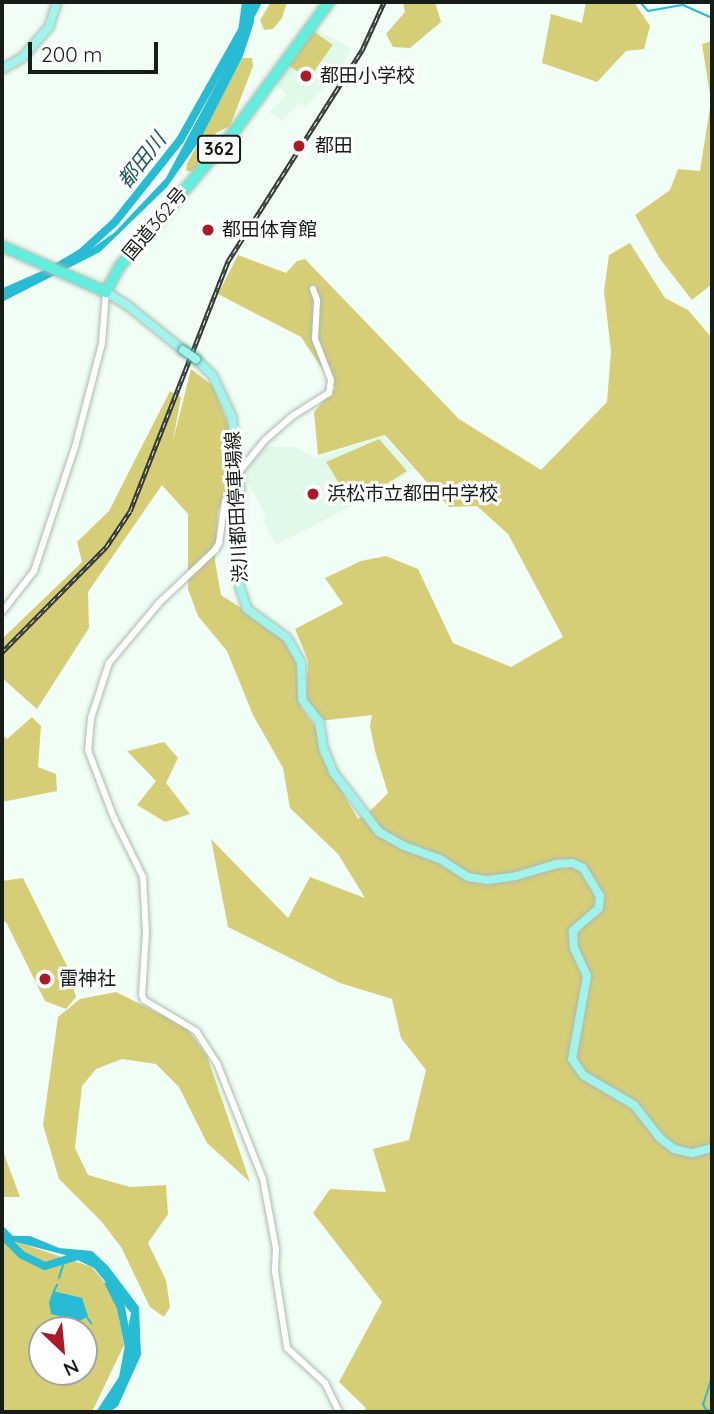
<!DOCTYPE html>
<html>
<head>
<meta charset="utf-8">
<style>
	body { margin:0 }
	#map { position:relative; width:714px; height:1414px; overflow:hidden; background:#f1fef5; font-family:Quicksand,"Noto Sans JP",sans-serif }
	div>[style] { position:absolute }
	.built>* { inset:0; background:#e0f9e9 }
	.green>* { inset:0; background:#d6ce77; transform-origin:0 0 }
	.water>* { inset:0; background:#27bcd3 }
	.stream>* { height:2px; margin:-1px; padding:0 1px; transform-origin:1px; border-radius:1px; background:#27bcd3 }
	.river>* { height:8px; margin:-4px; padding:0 4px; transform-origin:4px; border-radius:4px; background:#27bcd3 }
	.roads { filter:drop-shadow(0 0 2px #abbbb1) drop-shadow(0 0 2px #abbbb1) }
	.minor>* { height:6px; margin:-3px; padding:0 3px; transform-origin:3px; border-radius:3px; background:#fff }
	.major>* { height:8px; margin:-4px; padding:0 4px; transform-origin:4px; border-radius:4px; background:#a1f4eb }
	.highway>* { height:10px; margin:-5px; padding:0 5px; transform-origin:5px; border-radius:5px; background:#62eddd }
	.rail>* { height:4.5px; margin-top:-2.25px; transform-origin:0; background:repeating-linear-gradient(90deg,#fff 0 5px,#333a36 0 10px); box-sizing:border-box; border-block:2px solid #333a36 }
	.bridges { filter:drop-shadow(0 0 2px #47a498) drop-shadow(0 0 2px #47a498) }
	.major-bridge>* { height:8px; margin:-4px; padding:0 4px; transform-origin:4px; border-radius:4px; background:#a1f4eb }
	.dots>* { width:19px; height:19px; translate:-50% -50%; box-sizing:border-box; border:4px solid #fff; border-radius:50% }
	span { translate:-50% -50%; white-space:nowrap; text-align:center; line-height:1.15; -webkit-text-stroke:6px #fff; paint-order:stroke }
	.shield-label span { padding:2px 5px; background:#fff; border:2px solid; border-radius:5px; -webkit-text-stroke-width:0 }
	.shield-label { font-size:18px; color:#161c18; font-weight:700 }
	.poi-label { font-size:19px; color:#161c18 }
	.left { translate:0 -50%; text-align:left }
	.street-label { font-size:19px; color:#161c18 }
	.water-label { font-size:21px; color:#205862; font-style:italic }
	.frame { position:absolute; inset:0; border:4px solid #161c18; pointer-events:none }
	.north { position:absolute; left:28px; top:1316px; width:70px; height:70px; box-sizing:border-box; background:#fff; border:2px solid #a2a4a3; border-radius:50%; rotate:154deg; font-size:19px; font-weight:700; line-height:28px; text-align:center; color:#161c18 }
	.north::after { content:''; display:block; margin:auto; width:24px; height:32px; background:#ad1928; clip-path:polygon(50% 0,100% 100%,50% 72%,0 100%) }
	.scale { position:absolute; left:28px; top:42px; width:130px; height:32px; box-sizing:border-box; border:4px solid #161c18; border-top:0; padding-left:9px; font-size:21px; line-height:24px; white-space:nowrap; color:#161c18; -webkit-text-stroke:5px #fff; paint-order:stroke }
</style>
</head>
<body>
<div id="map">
	<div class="built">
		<i style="clip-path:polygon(313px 28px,351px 48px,340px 70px,306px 107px,299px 103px,281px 121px,270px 112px,287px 95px,273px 82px)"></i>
		<i style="clip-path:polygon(383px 436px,414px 469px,370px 500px,367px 498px,276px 545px,263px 521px,267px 518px,243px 474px,261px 444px,264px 447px,295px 447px,316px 458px)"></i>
	</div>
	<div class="green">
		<i style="clip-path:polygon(271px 2px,287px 2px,282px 18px,273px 29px,264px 30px,260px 20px)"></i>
		<i style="clip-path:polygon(403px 2px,435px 2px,441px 22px,410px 48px,393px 47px,386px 34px,405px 12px)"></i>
		<i style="clip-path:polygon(586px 2px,634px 2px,650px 26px,644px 49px,626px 51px,597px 82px,542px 63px,551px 14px,582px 23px)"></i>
		<i style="left:313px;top:31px;width:24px;height:42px;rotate:35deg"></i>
		<i style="clip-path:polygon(712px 41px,712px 284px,692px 300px,660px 259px,635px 215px,670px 190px,678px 169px,700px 171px,711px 101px,702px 44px)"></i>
		<i style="clip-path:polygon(242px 58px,252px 58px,253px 66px,230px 126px,216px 133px,197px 167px,190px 172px,186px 170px,187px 164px)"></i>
		<i style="clip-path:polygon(630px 243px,665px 298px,688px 310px,712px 338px,712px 1412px,364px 1412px,366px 1408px,339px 1382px,382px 1302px,313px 1213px,330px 1189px,386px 1192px,373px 1149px,409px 1140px,426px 1070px,401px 1038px,392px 999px,340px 983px,228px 927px,211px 839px,288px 918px,310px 877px,365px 898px,338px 854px,290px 808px,283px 768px,253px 715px,227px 651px,198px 616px,188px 589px,188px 514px,162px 485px,88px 592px,89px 628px,37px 709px,2px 678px,2px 639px,82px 562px,77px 542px,109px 511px,170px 391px,181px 397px,173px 441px,191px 369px,213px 386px,230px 429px,233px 484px,218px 511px,215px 561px,221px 595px,287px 638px,297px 666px,301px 707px,319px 732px,320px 754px,358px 819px,366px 815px,388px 793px,375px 751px,370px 726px,372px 715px,319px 721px,306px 699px,308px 660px,295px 629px,343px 604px,325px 578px,361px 561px,386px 556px,418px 569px,453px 643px,511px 667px,563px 637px,508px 534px,477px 506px,449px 507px,385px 435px,318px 455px,314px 412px,335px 388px,301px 337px,218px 294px,238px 255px,286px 273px,297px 261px,305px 259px,459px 419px,541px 470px,607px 402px,611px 351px,604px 291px,609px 255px)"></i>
		<i style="clip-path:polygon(379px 439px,407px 471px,371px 494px,364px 484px,342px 488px,326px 462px)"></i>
		<i style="clip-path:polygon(32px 717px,41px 726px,38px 767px,56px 774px,57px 791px,2px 802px,2px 735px,7px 739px)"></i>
		<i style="clip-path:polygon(164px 742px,178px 758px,166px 783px,190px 814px,165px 822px,137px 805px,156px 781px,127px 751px)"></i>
		<i style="clip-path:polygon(23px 878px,68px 968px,76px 997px,66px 1009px,45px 1001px,6px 922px,2px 921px,2px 881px)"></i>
		<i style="clip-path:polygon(116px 992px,186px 1027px,207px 1056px,250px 1182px,207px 1143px,179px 1087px,156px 1064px,122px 1059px,96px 1069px,82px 1086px,75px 1148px,88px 1175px,130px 1187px,166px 1185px,168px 1214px,148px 1243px,166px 1280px,170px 1307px,164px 1317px,150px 1307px,121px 1247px,101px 1221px,59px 1179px,43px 1125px,58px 1017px,80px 999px)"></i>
		<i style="clip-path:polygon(2px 1146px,4px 1154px,20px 1197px,2px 1197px)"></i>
		<i style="clip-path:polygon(evenodd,2px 1229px,11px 1240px,92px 1267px,115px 1295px,124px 1345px,92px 1412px,2px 1412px,2px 1229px,42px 1330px,84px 1330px,84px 1372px,42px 1372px,42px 1330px)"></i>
	</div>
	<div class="water">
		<i style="clip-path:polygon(242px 2px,254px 2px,254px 22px,243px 56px,200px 140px,167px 187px,100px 252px,2px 302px,2px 297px,68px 265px,114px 233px,166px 178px,236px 47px)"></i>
		<i style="clip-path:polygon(2px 1225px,13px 1236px,30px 1236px,59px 1248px,92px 1251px,108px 1266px,139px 1307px,141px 1355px,118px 1406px,110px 1412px,96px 1412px,119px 1377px,131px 1313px,94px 1268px,69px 1256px,12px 1241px,2px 1232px)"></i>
		<i style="clip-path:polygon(53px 1291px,82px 1298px,88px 1316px,80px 1321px,51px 1314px,49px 1302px)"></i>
	</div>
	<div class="stream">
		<i style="left:640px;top:2px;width:12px;rotate:48deg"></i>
		<i style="left:648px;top:11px;width:36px;rotate:-10deg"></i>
		<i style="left:683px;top:5px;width:32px;rotate:24deg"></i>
		<i style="left:59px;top:1278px;width:17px;rotate:-73deg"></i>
		<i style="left:54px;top:1291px;width:7px;rotate:-63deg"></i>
		<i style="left:86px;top:1316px;width:9px;rotate:54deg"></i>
		<i style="left:712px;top:1377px;width:28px;rotate:108deg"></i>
		<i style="left:703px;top:1404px;width:7px;rotate:63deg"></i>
		<i style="left:706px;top:1410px;width:6px;rotate:9deg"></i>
	</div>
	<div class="river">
		<i style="left:250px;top:17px;width:17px;rotate:-62deg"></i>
		<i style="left:2px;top:293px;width:47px;rotate:-23.8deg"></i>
		<i style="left:45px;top:274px;width:42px;rotate:-30.3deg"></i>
		<i style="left:81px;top:253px;width:46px;rotate:-42.4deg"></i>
		<i style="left:115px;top:222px;width:105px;rotate:-51.6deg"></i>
		<i style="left:180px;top:140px;width:129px;rotate:-60.6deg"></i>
		<i style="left:2px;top:1235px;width:28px;rotate:45deg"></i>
		<i style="left:22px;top:1255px;width:25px;rotate:26deg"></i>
		<i style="left:45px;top:1266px;width:39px;rotate:-17deg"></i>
		<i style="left:109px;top:1284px;width:27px;rotate:63deg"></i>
		<i style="left:121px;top:1308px;width:41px;rotate:78.7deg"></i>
	</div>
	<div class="roads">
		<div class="minor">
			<i style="left:239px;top:472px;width:41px;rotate:-50.9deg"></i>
			<i style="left:265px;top:440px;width:38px;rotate:-41deg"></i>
			<i style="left:294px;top:415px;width:41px;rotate:-32.2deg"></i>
			<i style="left:329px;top:393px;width:13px;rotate:-81deg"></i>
			<i style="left:331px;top:380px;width:44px;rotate:-111.3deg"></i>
			<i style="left:315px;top:339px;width:39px;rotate:-87deg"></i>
			<i style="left:317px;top:300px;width:12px;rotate:-110deg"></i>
			<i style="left:240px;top:491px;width:18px;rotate:146deg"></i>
			<i style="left:225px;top:501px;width:42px;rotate:98.1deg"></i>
			<i style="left:219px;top:543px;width:8px;rotate:120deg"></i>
			<i style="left:215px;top:550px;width:77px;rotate:136.6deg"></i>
			<i style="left:159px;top:603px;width:78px;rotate:129.8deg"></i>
			<i style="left:109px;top:663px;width:58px;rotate:108.1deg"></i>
			<i style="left:91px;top:718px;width:32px;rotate:95deg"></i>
			<i style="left:88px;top:750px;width:73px;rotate:69.1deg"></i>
			<i style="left:114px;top:818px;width:66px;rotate:63.8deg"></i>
			<i style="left:143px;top:877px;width:55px;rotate:86.9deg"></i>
			<i style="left:146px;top:932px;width:63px;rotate:93.6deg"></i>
			<i style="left:142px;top:995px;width:5px;rotate:68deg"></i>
			<i style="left:144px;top:1000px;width:61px;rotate:30.8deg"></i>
			<i style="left:196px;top:1031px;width:38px;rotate:57deg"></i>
			<i style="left:217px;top:1063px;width:125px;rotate:68.4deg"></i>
			<i style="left:263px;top:1179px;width:71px;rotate:79.5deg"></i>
			<i style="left:276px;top:1249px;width:22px;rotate:93deg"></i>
			<i style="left:275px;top:1271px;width:78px;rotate:81.1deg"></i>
			<i style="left:287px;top:1348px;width:52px;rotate:42.6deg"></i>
			<i style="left:325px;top:1383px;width:32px;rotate:64deg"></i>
			<i style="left:2px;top:612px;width:52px;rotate:-52deg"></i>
			<i style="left:34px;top:571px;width:131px;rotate:-71.7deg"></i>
			<i style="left:75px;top:447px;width:107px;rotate:-75.4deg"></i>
			<i style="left:102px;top:343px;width:51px;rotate:-85.5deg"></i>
		</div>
		<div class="major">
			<i style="left:2px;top:69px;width:23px;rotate:-29deg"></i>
			<i style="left:22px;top:58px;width:41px;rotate:-48.9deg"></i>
			<i style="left:49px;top:27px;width:26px;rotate:-72deg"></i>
			<i style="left:106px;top:292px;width:25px;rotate:32deg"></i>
			<i style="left:127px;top:305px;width:72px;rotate:38.8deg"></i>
			<i style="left:196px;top:359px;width:24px;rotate:45deg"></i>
			<i style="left:213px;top:376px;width:45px;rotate:65.1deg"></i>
			<i style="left:232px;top:417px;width:74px;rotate:83.8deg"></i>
			<i style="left:240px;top:491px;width:66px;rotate:93.5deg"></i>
			<i style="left:236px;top:557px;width:24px;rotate:85deg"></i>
			<i style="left:238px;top:581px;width:29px;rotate:72deg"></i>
			<i style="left:247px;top:609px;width:49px;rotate:35.9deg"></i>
			<i style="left:287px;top:638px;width:28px;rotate:60deg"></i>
			<i style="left:301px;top:662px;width:38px;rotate:88deg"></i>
			<i style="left:302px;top:700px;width:27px;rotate:51deg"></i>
			<i style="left:319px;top:721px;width:26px;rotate:81deg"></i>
			<i style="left:323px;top:747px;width:27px;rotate:68deg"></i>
			<i style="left:333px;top:772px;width:76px;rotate:52.5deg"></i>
			<i style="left:379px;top:832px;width:29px;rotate:29deg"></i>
			<i style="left:404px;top:846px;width:38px;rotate:20deg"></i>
			<i style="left:440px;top:859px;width:33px;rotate:33deg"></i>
			<i style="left:468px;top:877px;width:20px;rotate:9deg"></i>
			<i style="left:488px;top:880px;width:28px;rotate:-8deg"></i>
			<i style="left:516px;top:876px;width:43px;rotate:-16.3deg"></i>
			<i style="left:557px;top:864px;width:15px;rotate:-4deg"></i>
			<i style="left:572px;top:863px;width:12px;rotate:24deg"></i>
			<i style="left:583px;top:868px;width:33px;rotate:59deg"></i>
			<i style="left:600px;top:896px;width:12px;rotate:95deg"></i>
			<i style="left:599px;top:908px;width:35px;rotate:139deg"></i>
			<i style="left:573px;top:931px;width:17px;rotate:87deg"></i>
			<i style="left:574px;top:948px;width:31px;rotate:65deg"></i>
			<i style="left:587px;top:976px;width:84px;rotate:100.2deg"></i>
			<i style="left:572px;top:1059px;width:19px;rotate:55deg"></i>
			<i style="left:583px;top:1075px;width:59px;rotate:30.5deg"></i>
			<i style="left:634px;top:1105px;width:42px;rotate:51.8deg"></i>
			<i style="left:660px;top:1138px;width:18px;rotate:38deg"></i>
			<i style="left:674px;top:1149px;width:18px;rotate:13deg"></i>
			<i style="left:692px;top:1153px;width:21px;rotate:-14deg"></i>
		</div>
		<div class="highway">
			<i style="left:2px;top:246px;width:114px;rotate:23.9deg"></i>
			<i style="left:106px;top:292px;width:30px;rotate:-62deg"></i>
			<i style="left:120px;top:266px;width:180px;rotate:-49.7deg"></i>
			<i style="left:236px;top:129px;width:157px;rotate:-53.8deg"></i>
		</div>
	</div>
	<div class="rail">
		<i style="left:2px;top:652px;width:148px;rotate:-45.3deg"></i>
		<i style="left:106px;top:547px;width:43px;rotate:-56.3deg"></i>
		<i style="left:130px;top:511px;width:269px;rotate:-68.6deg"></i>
		<i style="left:228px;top:261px;width:250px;rotate:-57.6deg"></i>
		<i style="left:362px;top:50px;width:53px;rotate:-65.4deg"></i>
	</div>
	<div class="bridges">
		<div class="major-bridge">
			<i style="left:183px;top:350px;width:16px;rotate:35deg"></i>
		</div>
	</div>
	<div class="dots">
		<i style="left:306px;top:76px;background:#ad1928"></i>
		<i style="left:299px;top:146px;background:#ad1928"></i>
		<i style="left:208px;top:230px;background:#ad1928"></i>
		<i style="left:313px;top:494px;background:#ad1928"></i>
		<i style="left:45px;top:979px;background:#ad1928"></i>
	</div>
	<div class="shield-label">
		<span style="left:219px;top:149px">362</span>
	</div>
	<div class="poi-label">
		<span class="left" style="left:320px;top:76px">都田小学校</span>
		<span class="left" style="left:315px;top:146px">都田</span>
		<span class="left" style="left:222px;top:230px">都田体育館</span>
		<span class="left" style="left:327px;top:494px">浜松市立都田中学校</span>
		<span class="left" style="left:59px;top:979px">雷神社</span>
	</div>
	<div class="street-label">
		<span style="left:155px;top:224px;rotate:-50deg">国道362号</span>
		<span style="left:237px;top:507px;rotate:-93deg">渋川都田停車場線</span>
	</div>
	<div class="water-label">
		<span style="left:141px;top:160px;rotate:-52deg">都田川</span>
	</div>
	<div class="frame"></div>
	<div class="north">N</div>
	<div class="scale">200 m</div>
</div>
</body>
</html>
